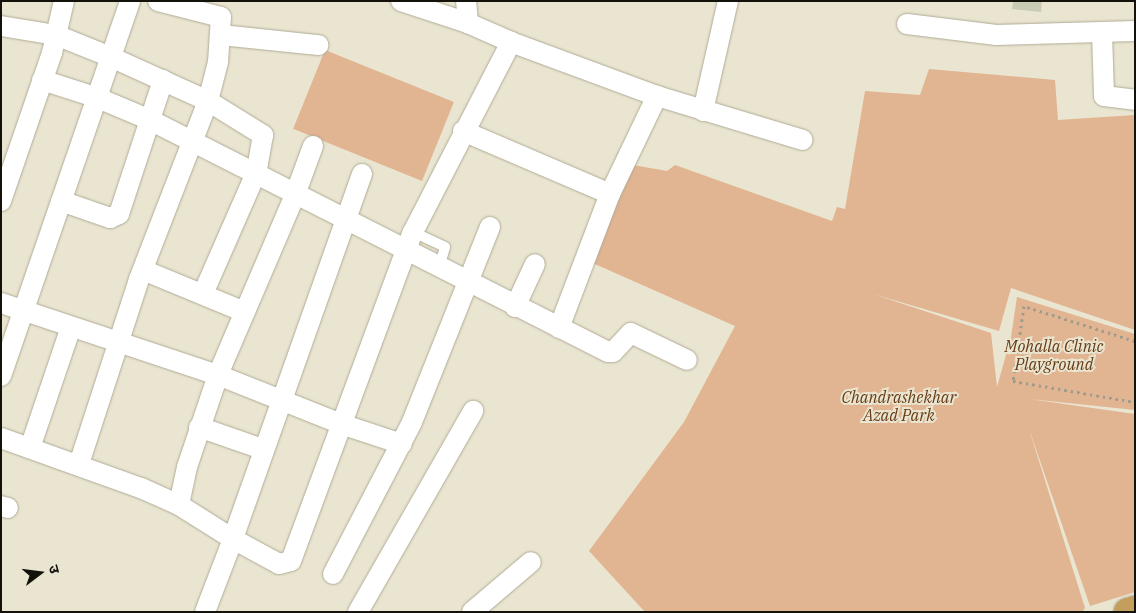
<!DOCTYPE html>
<html>
<head>
<meta charset="utf-8">
<style>
	body { margin:0 }
	#map { position:relative; width:1136px; height:613px; overflow:hidden; background:#eae5d0; font-family:"IBM Plex Serif","Noto Sans Devanagari",serif }
	div>[style] { position:absolute }
	.green>* { inset:0; background:#e1b492; transform-origin:0 0 }
	.building>* { inset:0; background:#c8ccb7 }
	.path>* { height:3px; margin-top:-1.5px; transform-origin:0; background:repeating-linear-gradient(90deg,#9f9c8b 0 2.5px,transparent 0 6.5px) }
	.roads { filter:drop-shadow(0 0 1px #afab96) drop-shadow(0 0 1px #afab96) }
	.service>* { height:10px; margin:-5px; padding:0 5px; transform-origin:5px; border-radius:5px; background:#fff }
	.minor>* { height:20px; margin:-10px; padding:0 10px; transform-origin:10px; border-radius:10px; background:#fff }
	.trunk>* { height:28px; margin:-14px; padding:0 14px; transform-origin:14px; border-radius:14px; background:#c49e5c }
	span { translate:-50% -50%; white-space:nowrap; text-align:center; line-height:1.15; -webkit-text-stroke:4px #eae5d0; paint-order:stroke }
	.park-label { font-size:16px; color:#663c17; font-style:italic }
	.frame { position:absolute; inset:0; border:2px solid #13120a; pointer-events:none }
	.north { position:absolute; left:15px; top:548px; width:50px; height:50px; -webkit-text-stroke:4px #eae5d0; paint-order:stroke; rotate:75deg; font-size:14px; font-weight:700; line-height:20px; text-align:center; color:#13120a }
	.north::after { content:''; display:block; margin:auto; width:18px; height:22px; background:#13120a; clip-path:polygon(50% 0,100% 100%,50% 72%,0 100%) }
</style>
</head>
<body>
<div id="map">
	<div class="green">
		<i style="left:325px;top:50px;width:139px;height:85px;rotate:22deg"></i>
		<i style="clip-path:polygon(929px 69px,1055px 80px,1058px 120px,1135px 115px,1135px 330px,1011px 288px,999px 331px,873px 294px,991px 333px,997px 387px,1011px 337px,1017px 297px,1135px 334px,1135px 410px,1029px 399px,1135px 414px,1135px 592px,1090px 606px,1028px 426px,1085px 608px,1083px 611px,645px 612px,589px 551px,684px 422px,735px 326px,588px 261px,633px 165px,667px 171px,675px 165px,832px 221px,837px 207px,845px 209px,865px 91px,920px 95px)"></i>
	</div>
	<div class="building">
		<i style="clip-path:polygon(1013px 1px,1042px 1px,1041px 12px,1012px 9px)"></i>
	</div>
	<div class="path">
		<i style="left:1135px;top:341px;width:116px;rotate:-162.5deg"></i>
		<i style="left:1024px;top:306px;width:76px;rotate:98.3deg"></i>
		<i style="left:1013px;top:381px;width:124px;rotate:9.8deg"></i>
	</div>
	<div class="roads">
		<div class="service">
			<i style="left:413px;top:232px;width:35px;rotate:25deg"></i>
			<i style="left:445px;top:247px;width:22px;rotate:106deg"></i>
		</div>
		<div class="minor">
			<i style="left:401px;top:1px;width:71px;rotate:18.2deg"></i>
			<i style="left:907px;top:24px;width:90px;rotate:7deg"></i>
			<i style="left:996px;top:35px;width:139px;rotate:-1.6deg"></i>
			<i style="left:1px;top:26px;width:56px;rotate:9.3deg"></i>
			<i style="left:56px;top:35px;width:61px;rotate:22deg"></i>
			<i style="left:113px;top:58px;width:104px;rotate:24.4deg"></i>
			<i style="left:208px;top:101px;width:65px;rotate:31.7deg"></i>
			<i style="left:263px;top:135px;width:39px;rotate:100deg"></i>
			<i style="left:256px;top:173px;width:132px;rotate:113.7deg"></i>
			<i style="left:1102px;top:32px;width:64px;rotate:88.2deg"></i>
			<i style="left:1104px;top:96px;width:31px;rotate:7deg"></i>
			<i style="left:221px;top:35px;width:98px;rotate:5.9deg"></i>
			<i style="left:511px;top:42px;width:156px;rotate:20.3deg"></i>
			<i style="left:657px;top:96px;width:152px;rotate:16.8deg"></i>
			<i style="left:42px;top:80px;width:59px;rotate:17.8deg"></i>
			<i style="left:98px;top:98px;width:56px;rotate:22.9deg"></i>
			<i style="left:150px;top:120px;width:513px;rotate:26.86deg"></i>
			<i style="left:608px;top:352px;width:5px"></i>
			<i style="left:613px;top:352px;width:26px;rotate:-47deg"></i>
			<i style="left:631px;top:333px;width:62px;rotate:25.7deg"></i>
			<i style="left:703px;top:111px;width:113px;rotate:-77.2deg"></i>
			<i style="left:463px;top:131px;width:160px;rotate:23.2deg"></i>
			<i style="left:313px;top:146px;width:52px;rotate:110.2deg"></i>
			<i style="left:295px;top:195px;width:196px;rotate:113.2deg"></i>
			<i style="left:218px;top:375px;width:132px;rotate:21.7deg"></i>
			<i style="left:341px;top:424px;width:64px;rotate:18.2deg"></i>
			<i style="left:362px;top:174px;width:387px;rotate:109.5deg"></i>
			<i style="left:233px;top:539px;width:52px;rotate:28.5deg"></i>
			<i style="left:279px;top:564px;width:12px;rotate:-14deg"></i>
			<i style="left:291px;top:561px;width:351px;rotate:-69.7deg"></i>
			<i style="left:413px;top:232px;width:214px;rotate:-62.7deg"></i>
			<i style="left:511px;top:42px;width:47px;rotate:-156.2deg"></i>
			<i style="left:468px;top:23px;width:22px;rotate:-95deg"></i>
			<i style="left:1px;top:201px;width:157px;rotate:-71deg"></i>
			<i style="left:52px;top:53px;width:53px;rotate:-77deg"></i>
			<i style="left:61px;top:201px;width:52px;rotate:19.1deg"></i>
			<i style="left:110px;top:218px;width:10px;rotate:-24deg"></i>
			<i style="left:119px;top:214px;width:141px;rotate:-71.8deg"></i>
			<i style="left:143px;top:270px;width:110px;rotate:22.4deg"></i>
			<i style="left:1px;top:303px;width:229px;rotate:18.4deg"></i>
			<i style="left:218px;top:375px;width:97px;rotate:108.6deg"></i>
			<i style="left:187px;top:467px;width:39px;rotate:102deg"></i>
			<i style="left:515px;top:307px;width:47px;rotate:-65.1deg"></i>
			<i style="left:559px;top:328px;width:143px;rotate:-69.2deg"></i>
			<i style="left:610px;top:194px;width:109px;rotate:-64.4deg"></i>
			<i style="left:1px;top:376px;width:397px;rotate:-71deg"></i>
			<i style="left:199px;top:427px;width:67px;rotate:19.2deg"></i>
			<i style="left:1px;top:438px;width:149px;rotate:19.7deg"></i>
			<i style="left:141px;top:488px;width:42px;rotate:24.1deg"></i>
			<i style="left:179px;top:505px;width:64px;rotate:32.2deg"></i>
			<i style="left:233px;top:539px;width:78px;rotate:111deg"></i>
			<i style="left:30px;top:448px;width:128px;rotate:-71.3deg"></i>
			<i style="left:79px;top:464px;width:194px;rotate:-72deg"></i>
			<i style="left:139px;top:279px;width:191px;rotate:-68.8deg"></i>
			<i style="left:208px;top:101px;width:40px;rotate:-75.6deg"></i>
			<i style="left:218px;top:62px;width:45px;rotate:-86.2deg"></i>
			<i style="left:221px;top:17px;width:65px;rotate:-165.7deg"></i>
			<i style="left:1px;top:506px;width:7px;rotate:16deg"></i>
			<i style="left:333px;top:574px;width:171px;rotate:-62.5deg"></i>
			<i style="left:412px;top:422px;width:210px;rotate:-68.2deg"></i>
			<i style="left:358px;top:612px;width:232px;rotate:-60.2deg"></i>
			<i style="left:472px;top:612px;width:77px;rotate:-40.3deg"></i>
		</div>
		<div class="trunk">
			<i style="left:1128px;top:612px;width:7px;rotate:-16deg"></i>
		</div>
	</div>
	<div class="park-label">
		<span style="left:1054px;top:355px">Mohalla Clinic<br>Playground</span>
		<span style="left:899px;top:406px">Chandrashekhar<br>Azad Park</span>
	</div>
	<div class="frame"></div>
	<div class="north">उ</div>
</div>
</body>
</html>
